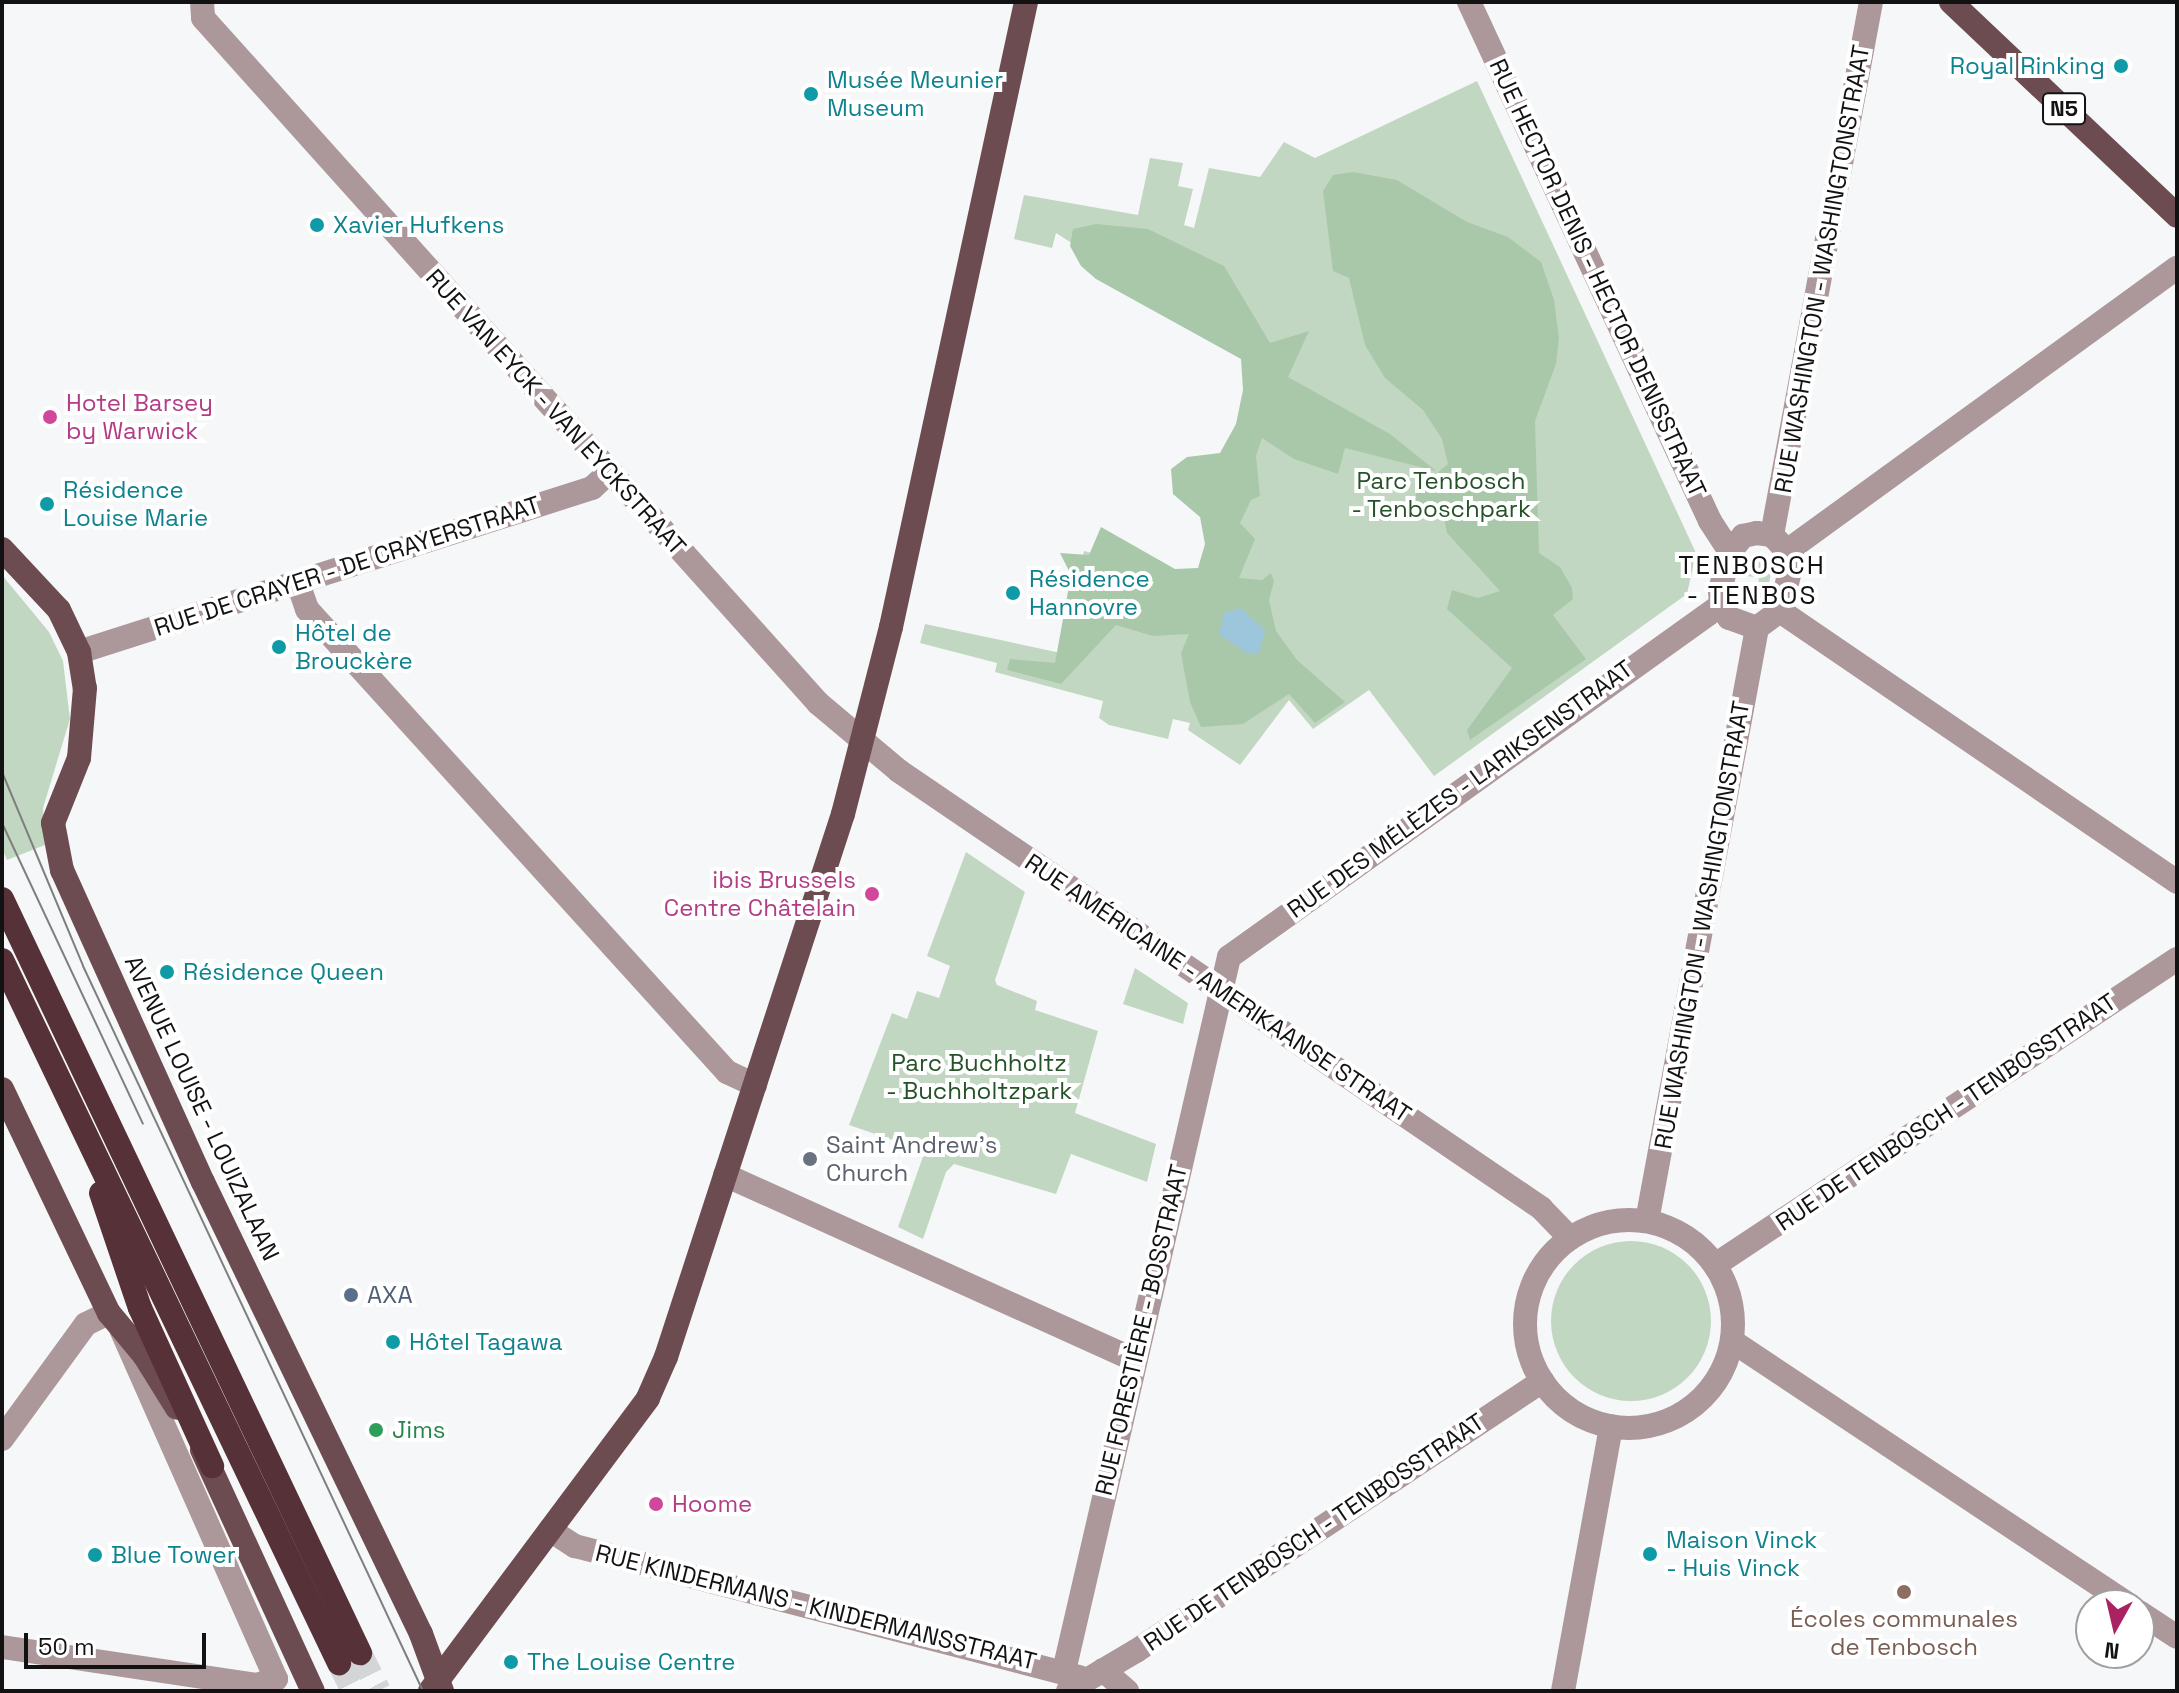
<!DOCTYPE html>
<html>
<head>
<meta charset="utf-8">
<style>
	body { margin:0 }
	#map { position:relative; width:2179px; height:1693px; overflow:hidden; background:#f6f7f8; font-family:"Space Grotesk",sans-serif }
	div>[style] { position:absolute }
	.green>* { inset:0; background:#c2d7c2 }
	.round { border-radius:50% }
	.forest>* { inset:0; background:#a9c8aa }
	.water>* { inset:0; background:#9dc6dc }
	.highway-tunnel>* { height:24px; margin-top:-12px; transform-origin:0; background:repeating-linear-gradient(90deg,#d4d5d6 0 24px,transparent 0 36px) }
	.minor>* { height:24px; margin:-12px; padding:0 12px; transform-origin:12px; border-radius:12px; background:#ac989b }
	.minor>.ring { margin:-12px; padding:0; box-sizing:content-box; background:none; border:24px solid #ac989b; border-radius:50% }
	.major>* { height:24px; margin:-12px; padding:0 12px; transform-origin:12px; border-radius:12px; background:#6d4c51 }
	.highway>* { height:24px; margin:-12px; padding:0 12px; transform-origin:12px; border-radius:12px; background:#563137 }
	.tram>* { height:2px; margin:-1px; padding:0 1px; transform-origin:1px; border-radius:1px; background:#7f7f80 }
	.dots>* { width:22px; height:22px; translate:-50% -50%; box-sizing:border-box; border:4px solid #fff; border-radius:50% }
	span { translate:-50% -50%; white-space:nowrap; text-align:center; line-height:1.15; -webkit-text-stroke:8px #fff; paint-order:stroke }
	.shield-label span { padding:2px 6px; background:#fff; border:2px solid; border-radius:6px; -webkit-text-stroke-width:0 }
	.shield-label { font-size:22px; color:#121212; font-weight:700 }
	.culture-label { font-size:24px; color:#0d838f }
	.right { translate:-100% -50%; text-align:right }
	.left { translate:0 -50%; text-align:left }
	.street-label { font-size:24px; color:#121212 }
	.hotel-label { font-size:24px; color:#b23c85 }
	.park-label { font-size:24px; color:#255229 }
	.worship-label { font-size:24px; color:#5b616d }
	.service-label { font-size:24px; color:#4e5e75 }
	.leisure-label { font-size:24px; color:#27864d }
	.education-label { font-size:24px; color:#785e54 }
	.neighbourhood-label { font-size:26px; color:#121212; letter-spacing:2px }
	.frame { position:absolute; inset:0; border:4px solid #121212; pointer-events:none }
	.north { position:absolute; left:2075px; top:1589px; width:80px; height:80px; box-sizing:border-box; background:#fff; border:2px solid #a0a0a0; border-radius:50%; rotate:188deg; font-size:22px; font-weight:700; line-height:32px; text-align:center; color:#121212 }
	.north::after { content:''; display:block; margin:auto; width:28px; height:36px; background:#ab2264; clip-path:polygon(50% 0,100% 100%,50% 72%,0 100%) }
	.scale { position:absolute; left:24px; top:1633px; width:182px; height:36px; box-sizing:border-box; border:4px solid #121212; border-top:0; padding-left:10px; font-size:24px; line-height:28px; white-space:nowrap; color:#121212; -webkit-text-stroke:6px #fff; paint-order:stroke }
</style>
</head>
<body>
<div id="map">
	<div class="green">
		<i style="clip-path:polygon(1477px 81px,1696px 553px,1687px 594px,1434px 776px,1369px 690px,1313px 729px,1289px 700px,1240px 765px,1188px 730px,1190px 723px,1173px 719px,1168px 739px,1109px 725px,1099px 718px,1103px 701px,995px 672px,997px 663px,920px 643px,925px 624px,1061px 653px,1084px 551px,1204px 581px,1261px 364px,1056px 233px,1052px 248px,1014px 239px,1024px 195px,1138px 215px,1150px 158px,1183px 163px,1178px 186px,1193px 189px,1184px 225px,1194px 228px,1209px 168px,1260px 177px,1284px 142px,1315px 158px)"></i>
		<i style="clip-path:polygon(1753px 556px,1763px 557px,1771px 572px,1767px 596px,1755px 607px,1745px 604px,1739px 587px,1740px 582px,1758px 587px,1759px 577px,1741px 576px)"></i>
		<i style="clip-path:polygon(2px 575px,49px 632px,63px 661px,70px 719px,43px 808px,45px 845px,7px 860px,2px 848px)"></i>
		<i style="clip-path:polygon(966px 852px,1025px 892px,995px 980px,997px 985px,1037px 1001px,1035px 1010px,1098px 1031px,1075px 1113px,1156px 1144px,1147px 1182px,1071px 1154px,1056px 1194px,954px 1164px,946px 1172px,923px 1239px,898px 1227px,925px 1151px,849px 1125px,892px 1013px,907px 1019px,917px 991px,939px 998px,950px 966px,927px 956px)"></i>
		<i style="clip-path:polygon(1135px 968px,1188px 1003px,1183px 1024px,1123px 1004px)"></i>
		<i class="round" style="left:1551px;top:1241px;width:160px;height:160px"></i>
	</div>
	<div class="forest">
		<i style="clip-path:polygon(1353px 172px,1397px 180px,1467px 222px,1508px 237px,1541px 262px,1554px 300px,1559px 338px,1556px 364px,1535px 421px,1539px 553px,1560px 567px,1572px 588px,1573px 599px,1553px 615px,1586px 659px,1470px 740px,1467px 730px,1512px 668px,1447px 609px,1452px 590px,1478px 598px,1500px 591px,1447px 533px,1443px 512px,1411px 518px,1420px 474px,1437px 473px,1448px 464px,1442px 439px,1423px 410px,1385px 378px,1365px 345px,1349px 278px,1333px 271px,1323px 191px,1333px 175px)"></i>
		<i style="clip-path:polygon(1096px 224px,1148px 229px,1224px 266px,1270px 343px,1309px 331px,1288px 377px,1390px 434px,1436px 471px,1345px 448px,1338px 474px,1294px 459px,1262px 438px,1256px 456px,1260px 496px,1251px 500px,1240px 523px,1255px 539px,1239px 578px,1262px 580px,1271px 573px,1274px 581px,1269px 600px,1276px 631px,1297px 660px,1345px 702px,1315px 723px,1289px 694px,1243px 724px,1201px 727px,1190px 702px,1181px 653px,1189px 634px,1153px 636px,1116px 625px,1061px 684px,1007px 670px,1010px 659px,1055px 663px,1071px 575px,1060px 553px,1089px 555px,1101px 527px,1175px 569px,1198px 568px,1205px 544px,1200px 517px,1173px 494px,1171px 469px,1187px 457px,1220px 453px,1236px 424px,1243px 390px,1241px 359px,1096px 279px,1081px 266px,1070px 246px,1073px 229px)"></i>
	</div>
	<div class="water">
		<i style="clip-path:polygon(1240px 608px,1265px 630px,1259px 653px,1248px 654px,1219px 634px,1224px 613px)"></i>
	</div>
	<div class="highway-tunnel">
		<i style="left:360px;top:1653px;width:42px;rotate:63.4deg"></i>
		<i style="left:339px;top:1663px;width:31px;rotate:63deg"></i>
	</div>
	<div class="minor">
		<i style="left:202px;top:2px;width:16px;rotate:86deg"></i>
		<i style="left:203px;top:18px;width:921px;rotate:48.08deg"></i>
		<i style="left:818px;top:703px;width:106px;rotate:40deg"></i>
		<i style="left:899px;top:771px;width:777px;rotate:34.24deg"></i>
		<i style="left:1541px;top:1208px;width:42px;rotate:46deg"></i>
		<i style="left:1469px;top:2px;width:572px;rotate:65.09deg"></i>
		<i style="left:1710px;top:521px;width:37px;rotate:57deg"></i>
		<i style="left:1757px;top:533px;width:15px;rotate:8deg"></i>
		<i style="left:1772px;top:535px;width:22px;rotate:47deg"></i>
		<i style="left:1787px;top:551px;width:20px;rotate:81deg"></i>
		<i style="left:1790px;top:571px;width:41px;rotate:104deg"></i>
		<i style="left:1780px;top:611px;width:29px;rotate:144deg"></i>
		<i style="left:1757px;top:628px;width:30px;rotate:-160deg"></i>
		<i style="left:1729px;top:618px;width:15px;rotate:-122deg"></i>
		<i style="left:1721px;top:605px;width:15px;rotate:-94deg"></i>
		<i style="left:1720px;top:590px;width:39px;rotate:-75deg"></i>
		<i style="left:1730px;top:552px;width:21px;rotate:-51deg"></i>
		<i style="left:1743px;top:536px;width:14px;rotate:-12deg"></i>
		<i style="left:1772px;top:535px;width:542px;rotate:-79.48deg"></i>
		<i style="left:1787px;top:551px;width:482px;rotate:-36deg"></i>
		<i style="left:298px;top:583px;width:28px;rotate:71deg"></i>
		<i style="left:307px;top:609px;width:625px;rotate:47.79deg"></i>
		<i style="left:727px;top:1072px;width:31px;rotate:25deg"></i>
		<i style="left:1780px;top:611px;width:481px;rotate:34.3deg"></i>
		<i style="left:79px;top:652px;width:539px;rotate:-17.73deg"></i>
		<i style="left:592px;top:488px;width:24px;rotate:-42deg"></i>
		<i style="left:725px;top:1175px;width:449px;rotate:24.3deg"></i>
		<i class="ring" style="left:1525px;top:1220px;width:184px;height:184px"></i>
		<i style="left:1647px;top:1221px;width:603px;rotate:-79.49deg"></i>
		<i style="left:1715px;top:1265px;width:554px;rotate:-33.52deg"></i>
		<i style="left:1732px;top:1341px;width:477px;rotate:33.6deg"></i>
		<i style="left:2px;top:1439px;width:142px;rotate:-53.9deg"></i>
		<i style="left:86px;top:1324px;width:25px;rotate:-26deg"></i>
		<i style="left:550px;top:1530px;width:30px;rotate:33deg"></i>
		<i style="left:575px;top:1546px;width:521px;rotate:14.57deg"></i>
		<i style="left:2139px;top:1612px;width:45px;rotate:33.3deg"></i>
		<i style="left:2px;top:1647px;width:258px;rotate:8.5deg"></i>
		<i style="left:257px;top:1685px;width:20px;rotate:-18deg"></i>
		<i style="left:276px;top:1679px;width:382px;rotate:-113.9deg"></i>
		<i style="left:1103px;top:1670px;width:32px;rotate:41deg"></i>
		<i style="left:1064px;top:1671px;width:733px;rotate:-76.99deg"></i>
		<i style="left:1229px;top:957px;width:605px;rotate:-35.58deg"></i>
		<i style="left:1068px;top:1691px;width:79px;rotate:-30.5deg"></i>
		<i style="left:1136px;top:1651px;width:488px;rotate:-33.6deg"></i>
		<i style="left:1563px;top:1691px;width:269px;rotate:-79.7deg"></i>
	</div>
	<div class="major">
		<i style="left:1951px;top:2px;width:311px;rotate:43.4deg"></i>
		<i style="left:2px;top:549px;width:83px;rotate:46.9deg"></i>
		<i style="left:59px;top:610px;width:47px;rotate:64.5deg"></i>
		<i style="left:79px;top:652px;width:36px;rotate:81deg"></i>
		<i style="left:85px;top:688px;width:70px;rotate:94.9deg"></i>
		<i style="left:79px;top:758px;width:70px;rotate:111.8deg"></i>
		<i style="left:53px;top:823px;width:48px;rotate:79.2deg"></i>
		<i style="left:62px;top:870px;width:342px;rotate:65.7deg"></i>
		<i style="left:203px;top:1182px;width:502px;rotate:64.25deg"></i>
		<i style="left:421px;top:1634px;width:61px;rotate:69.8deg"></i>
		<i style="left:2px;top:1089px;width:248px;rotate:64.5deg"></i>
		<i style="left:109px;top:1313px;width:55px;rotate:50.2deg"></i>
		<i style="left:144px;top:1355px;width:62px;rotate:58.1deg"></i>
		<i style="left:202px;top:1450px;width:265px;rotate:65.3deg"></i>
		<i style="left:430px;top:1691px;width:365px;rotate:-53.3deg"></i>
		<i style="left:648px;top:1398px;width:45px;rotate:-66.3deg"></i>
		<i style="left:666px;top:1357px;width:571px;rotate:-71.95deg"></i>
		<i style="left:843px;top:814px;width:193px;rotate:-75.6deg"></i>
		<i style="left:891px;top:627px;width:639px;rotate:-77.81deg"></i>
	</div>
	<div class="highway">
		<i style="left:2px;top:899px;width:835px;rotate:64.6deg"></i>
		<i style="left:2px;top:960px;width:780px;rotate:64.39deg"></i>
		<i style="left:101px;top:1193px;width:121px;rotate:71.3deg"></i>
		<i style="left:140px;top:1308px;width:174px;rotate:65.5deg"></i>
	</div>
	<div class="tram">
		<i style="left:2px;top:772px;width:210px;rotate:67.3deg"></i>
		<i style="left:83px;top:966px;width:801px;rotate:64.88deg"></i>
		<i style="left:2px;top:823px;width:332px;rotate:64.9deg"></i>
	</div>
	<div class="dots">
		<i style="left:2121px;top:66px;background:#0f9aa8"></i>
		<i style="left:811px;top:94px;background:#0f9aa8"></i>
		<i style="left:317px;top:225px;background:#0f9aa8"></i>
		<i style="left:50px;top:417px;background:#d1479c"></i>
		<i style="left:47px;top:504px;background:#0f9aa8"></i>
		<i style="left:1013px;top:593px;background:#0f9aa8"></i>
		<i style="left:279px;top:647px;background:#0f9aa8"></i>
		<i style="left:872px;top:894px;background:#d1479c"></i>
		<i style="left:167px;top:972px;background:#0f9aa8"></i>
		<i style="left:810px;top:1159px;background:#6b7280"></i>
		<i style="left:351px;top:1295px;background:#5c6f8a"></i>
		<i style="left:393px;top:1342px;background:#0f9aa8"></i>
		<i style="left:376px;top:1430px;background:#2e9e5b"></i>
		<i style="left:656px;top:1504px;background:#d1479c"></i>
		<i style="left:1650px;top:1554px;background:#0f9aa8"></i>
		<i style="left:95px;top:1555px;background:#0f9aa8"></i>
		<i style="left:1904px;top:1592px;background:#8d6e63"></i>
		<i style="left:511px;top:1662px;background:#0f9aa8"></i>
	</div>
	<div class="shield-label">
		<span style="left:2064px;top:109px">N5</span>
	</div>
	<div class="culture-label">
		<span class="right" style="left:2105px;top:66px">Royal Rinking</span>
		<span class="left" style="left:827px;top:94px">Musée Meunier<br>Museum</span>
		<span class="left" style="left:333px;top:225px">Xavier Hufkens</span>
		<span class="left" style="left:63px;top:504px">Résidence<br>Louise Marie</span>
		<span class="left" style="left:1029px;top:593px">Résidence<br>Hannovre</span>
		<span class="left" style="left:295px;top:647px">Hôtel de<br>Brouckère</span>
		<span class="left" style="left:183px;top:972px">Résidence Queen</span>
		<span class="left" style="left:409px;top:1342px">Hôtel Tagawa</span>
		<span class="left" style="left:1666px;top:1554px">Maison Vinck<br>- Huis Vinck</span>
		<span class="left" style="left:111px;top:1555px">Blue Tower</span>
		<span class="left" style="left:527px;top:1662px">The Louise Centre</span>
	</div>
	<div class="street-label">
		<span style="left:1822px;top:269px;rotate:-80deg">RUE WASHINGTON - WASHINGTONSTRAAT</span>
		<span style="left:1598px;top:278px;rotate:65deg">RUE HECTOR DENIS - HECTOR DENISSTRAAT</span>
		<span style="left:556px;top:412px;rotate:48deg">RUE VAN EYCK - VAN EYCKSTRAAT</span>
		<span style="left:347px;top:566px;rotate:-18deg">RUE DE CRAYER - DE CRAYERSTRAAT</span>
		<span style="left:1460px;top:789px;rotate:-36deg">RUE DES MÉLÈZES - LARIKSENSTRAAT</span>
		<span style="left:1702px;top:925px;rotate:-80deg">RUE WASHINGTON - WASHINGTONSTRAAT</span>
		<span style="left:1218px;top:988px;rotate:34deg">RUE AMÉRICAINE - AMERIKAANSE STRAAT</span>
		<span style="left:202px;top:1108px;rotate:65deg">AVENUE LOUISE - LOUIZALAAN</span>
		<span style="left:1946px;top:1112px;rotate:-34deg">RUE DE TENBOSCH - TENBOSSTRAAT</span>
		<span style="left:1141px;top:1330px;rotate:-77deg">RUE FORESTIÈRE - BOSSTRAAT</span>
		<span style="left:1314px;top:1532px;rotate:-34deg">RUE DE TENBOSCH - TENBOSSTRAAT</span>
		<span style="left:816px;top:1607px;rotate:14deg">RUE KINDERMANS - KINDERMANSSTRAAT</span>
	</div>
	<div class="hotel-label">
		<span class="left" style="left:66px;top:417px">Hotel Barsey<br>by Warwick</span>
		<span class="right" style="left:856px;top:894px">ibis Brussels<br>Centre Châtelain</span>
		<span class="left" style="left:672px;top:1504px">Hoome</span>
	</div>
	<div class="park-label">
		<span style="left:1441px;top:495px">Parc Tenbosch<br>- Tenboschpark</span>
		<span style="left:979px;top:1077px">Parc Buchholtz<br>- Buchholtzpark</span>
	</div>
	<div class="worship-label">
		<span class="left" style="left:826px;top:1159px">Saint Andrew's<br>Church</span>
	</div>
	<div class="service-label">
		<span class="left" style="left:367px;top:1295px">AXA</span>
	</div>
	<div class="leisure-label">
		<span class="left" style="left:392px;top:1430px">Jims</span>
	</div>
	<div class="education-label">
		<span style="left:1904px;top:1633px">Écoles communales<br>de Tenbosch</span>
	</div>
	<div class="neighbourhood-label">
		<span style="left:1752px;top:581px">TENBOSCH<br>- TENBOS</span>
	</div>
	<div class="frame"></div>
	<div class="north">N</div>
	<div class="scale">50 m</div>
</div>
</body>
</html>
